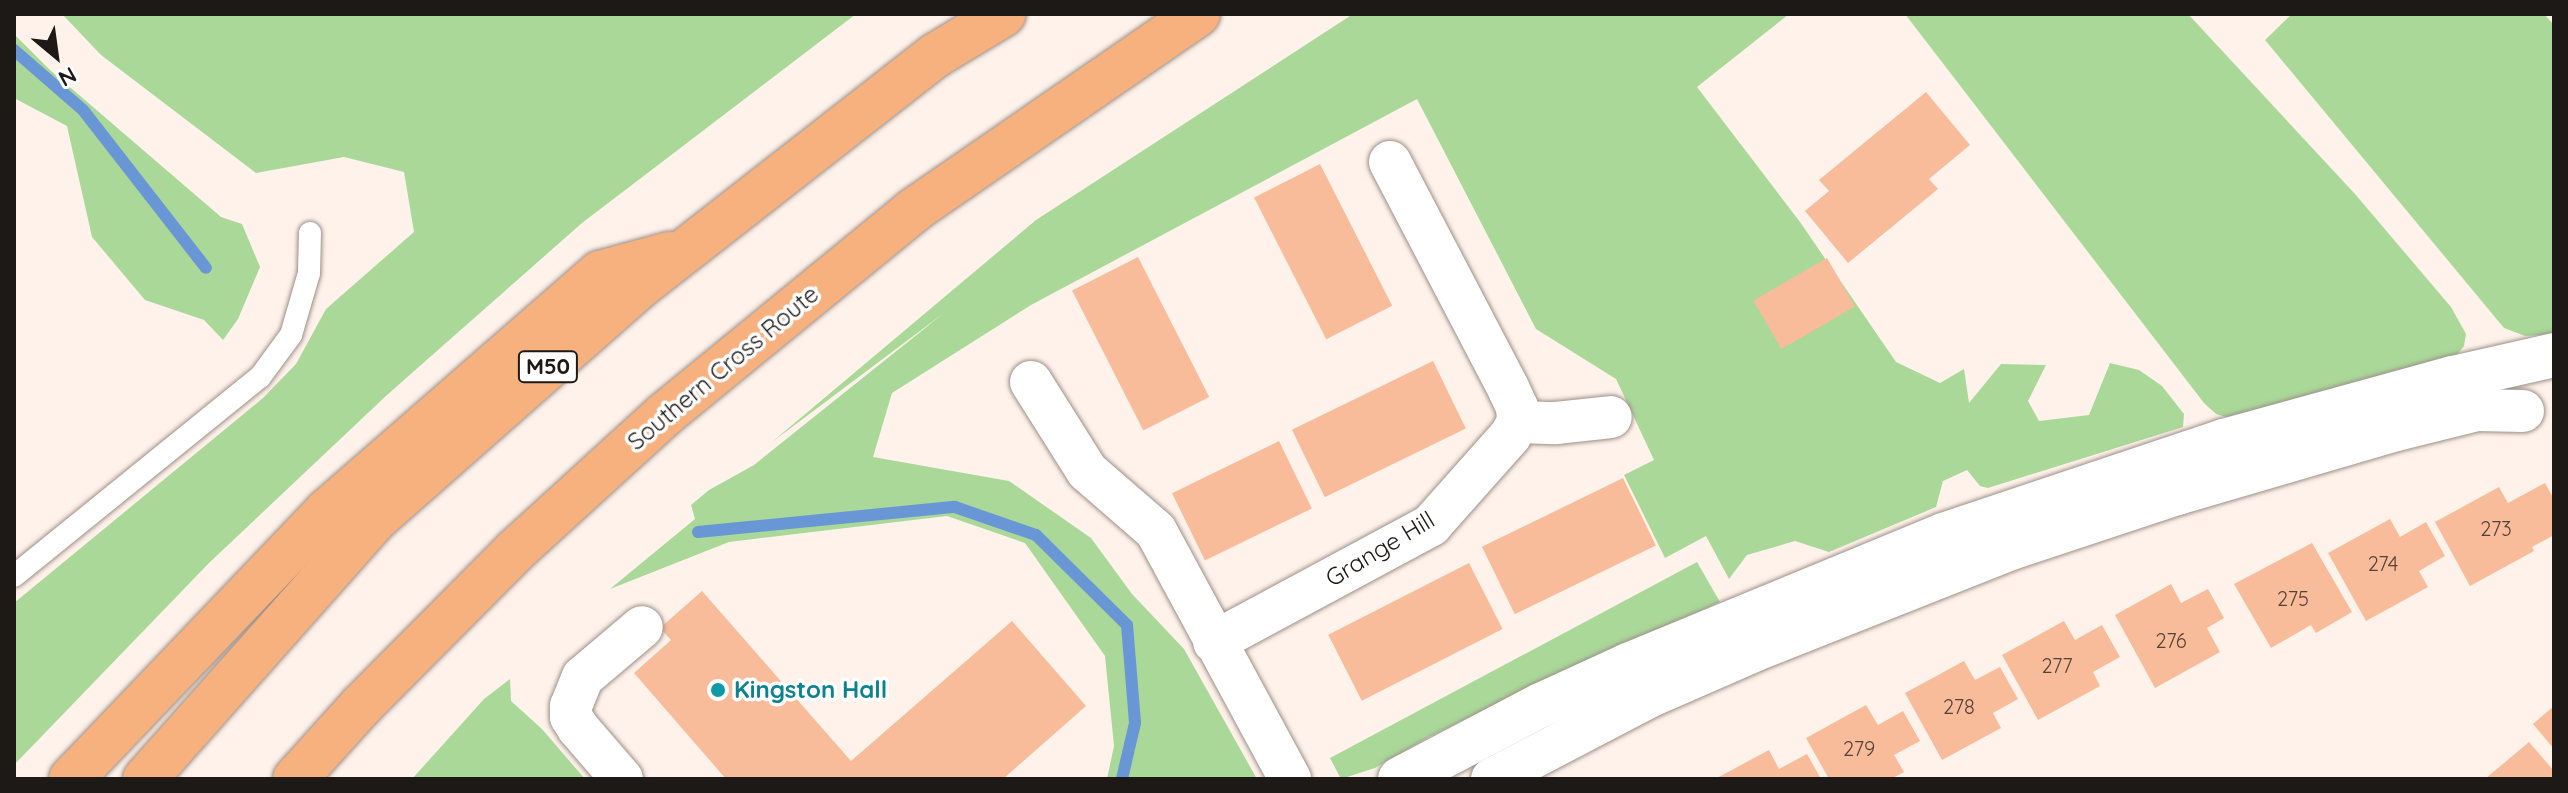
<!DOCTYPE html>
<html>
<head>
<meta charset="utf-8">
<style>
	body { margin:0 }
	#map { position:relative; width:2568px; height:793px; overflow:hidden; background:#fff2ea; font-family:Quicksand,sans-serif }
	div>[style] { position:absolute }
	.green>* { inset:0; background:#aad899 }
	.stream>* { height:12px; margin:-6px; padding:0 6px; transform-origin:6px; border-radius:6px; background:#6997d5 }
	.building>* { inset:0; background:#f9bc9a; transform-origin:0 0 }
	.roads { filter:drop-shadow(0 0 2px #9c9089) drop-shadow(0 0 2px #9c9089) }
	.service>* { height:22px; margin:-11px; padding:0 11px; transform-origin:11px; border-radius:11px; background:#fff }
	.minor>* { height:42px; margin:-21px; padding:0 21px; transform-origin:21px; border-radius:21px; background:#fff }
	.tertiary>* { height:44px; margin:-22px; padding:0 22px; transform-origin:22px; border-radius:22px; background:#fff }
	.motorway>* { height:44px; margin:-22px; padding:0 22px; transform-origin:22px; border-radius:22px; background:#f6b17f }
	.dots>* { width:22px; height:22px; translate:-50% -50%; box-sizing:border-box; border:4px solid #fff; border-radius:50% }
	span { translate:-50% -50%; white-space:nowrap; text-align:center; line-height:1.15; -webkit-text-stroke:7px #fff; paint-order:stroke }
	.number-label { font-size:20px; color:#544237 }
	.number-label span { -webkit-text-stroke-width:0 }
	.shield-label span { padding:2px 6px; background:#fff; border:2px solid; border-radius:6px; -webkit-text-stroke-width:0 }
	.shield-label { font-size:22px; color:#1d1916; font-weight:700 }
	.street-label { font-size:24px; color:#1d1916 }
	.culture-label { font-size:24px; color:#0d838f; font-weight:700 }
	.left { translate:0 -50%; text-align:left }
	.frame { position:absolute; inset:0; border:16px solid #1d1916; pointer-events:none }
	.north { position:absolute; left:16px; top:16px; width:80px; height:80px; -webkit-text-stroke:6px #fff; paint-order:stroke; rotate:151deg; font-size:22px; font-weight:700; line-height:32px; text-align:center; color:#1d1916 }
	.north::after { content:''; display:block; margin:auto; width:28px; height:36px; background:#1d1916; clip-path:polygon(50% 0,100% 100%,50% 72%,0 100%) }
</style>
</head>
<body>
<div id="map">
	<div class="green">
		<i style="clip-path:polygon(62px 14px,856px 14px,582px 223px,387px 395px,209px 563px,14px 765px,14px 603px,263px 398px,296px 364px,326px 309px,414px 232px,404px 172px,344px 157px,256px 173px,101px 55px)"></i>
		<i style="clip-path:polygon(1353px 14px,1789px 14px,1697px 87px,1800px 222px,1896px 362px,1940px 383px,1964px 369px,1969px 403px,2001px 364px,2046px 365px,2028px 401px,2039px 421px,2089px 415px,2110px 363px,2139px 370px,2162px 386px,2184px 414px,2183px 427px,1988px 488px,1980px 486px,1967px 470px,1943px 481px,1936px 507px,1829px 552px,1795px 541px,1747px 555px,1729px 579px,1706px 536px,1665px 558px,1624px 475px,1654px 460px,1616px 379px,1536px 329px,1417px 99px,1031px 305px,892px 393px,873px 457px,1009px 481px,1091px 538px,1132px 594px,1184px 649px,1257px 779px,1107px 779px,1114px 746px,1105px 656px,1025px 543px,947px 516px,729px 542px,610px 589px,695px 519px,691px 505px,709px 490px,754px 465px,944px 313px,772px 442px,1036px 220px)"></i>
		<i style="clip-path:polygon(1905px 14px,2188px 14px,2355px 194px,2451px 307px,2466px 334px,2464px 346px,2457px 355px,2230px 418px,2216px 414px,2204px 403px)"></i>
		<i style="clip-path:polygon(2292px 14px,2544px 14px,2554px 25px,2554px 334px,2525px 336px,2504px 328px,2265px 40px)"></i>
		<i style="clip-path:polygon(14px 34px,50px 70px,221px 217px,242px 224px,260px 267px,238px 319px,223px 340px,204px 320px,145px 300px,92px 237px,67px 126px,14px 98px)"></i>
		<i style="clip-path:polygon(1697px 562px,1720px 602px,1548px 679px,1429px 737px,1375px 768px,1341px 779px,1330px 758px)"></i>
		<i style="clip-path:polygon(510px 679px,511px 701px,542px 729px,585px 779px,412px 779px,484px 699px)"></i>
	</div>
	<div class="stream">
		<i style="left:14px;top:50px;width:91px;rotate:41deg"></i>
		<i style="left:83px;top:110px;width:200px;rotate:52.1deg"></i>
		<i style="left:698px;top:532px;width:258px;rotate:-5.6deg"></i>
		<i style="left:955px;top:507px;width:86px;rotate:19.1deg"></i>
		<i style="left:1036px;top:535px;width:128px;rotate:44.7deg"></i>
		<i style="left:1127px;top:625px;width:98px;rotate:85.3deg"></i>
		<i style="left:1135px;top:723px;width:57px;rotate:103.1deg"></i>
	</div>
	<div class="building">
		<i style="clip-path:polygon(1926px 92px,1970px 145px,1929px 179px,1938px 189px,1848px 263px,1805px 211px,1829px 191px,1819px 180px)"></i>
		<i style="left:1320px;top:164px;width:159px;height:74px;rotate:63deg"></i>
		<i style="left:1138px;top:257px;width:157px;height:74px;rotate:63deg"></i>
		<i style="left:1827px;top:258px;width:56px;height:85px;rotate:60deg"></i>
		<i style="left:1433px;top:361px;width:75px;height:157px;rotate:64deg"></i>
		<i style="left:1279px;top:441px;width:75px;height:119px;rotate:64deg"></i>
		<i style="left:1623px;top:478px;width:75px;height:157px;rotate:64deg"></i>
		<i style="clip-path:polygon(2545px 483px,2554px 499px,2554px 535px,2532px 547px,2534px 551px,2470px 586px,2435px 522px,2499px 487px,2508px 503px)"></i>
		<i style="clip-path:polygon(2390px 519px,2400px 537px,2426px 522px,2445px 556px,2419px 571px,2428px 587px,2366px 621px,2328px 553px)"></i>
		<i style="clip-path:polygon(2312px 543px,2352px 612px,2316px 633px,2311px 625px,2271px 648px,2234px 584px)"></i>
		<i style="left:1469px;top:563px;width:74px;height:158px;rotate:63deg"></i>
		<i style="clip-path:polygon(2171px 584px,2181px 603px,2208px 589px,2224px 618px,2207px 628px,2220px 652px,2155px 688px,2115px 615px)"></i>
		<i style="clip-path:polygon(702px 591px,851px 761px,1012px 621px,1086px 706px,1003px 779px,726px 779px,634px 673px,671px 640px,660px 628px)"></i>
		<i style="clip-path:polygon(2064px 621px,2075px 640px,2102px 625px,2120px 657px,2093px 672px,2100px 686px,2038px 720px,2002px 655px)"></i>
		<i style="clip-path:polygon(1964px 661px,1975px 680px,2000px 667px,2018px 699px,1993px 713px,2001px 728px,1942px 760px,1905px 693px)"></i>
		<i style="clip-path:polygon(1866px 705px,1878px 725px,1903px 711px,1920px 741px,1894px 755px,1904px 772px,1891px 779px,1829px 779px,1806px 738px)"></i>
		<i style="clip-path:polygon(2554px 706px,2554px 749px,2533px 724px)"></i>
		<i style="clip-path:polygon(2529px 742px,2554px 771px,2554px 779px,2485px 779px)"></i>
		<i style="clip-path:polygon(1769px 750px,1779px 769px,1807px 754px,1821px 779px,1715px 779px)"></i>
	</div>
	<div class="roads">
		<div class="service">
			<i style="left:14px;top:576px;width:316px;rotate:-39deg"></i>
			<i style="left:260px;top:377px;width:52px;rotate:-53.6deg"></i>
			<i style="left:291px;top:335px;width:65px;rotate:-73.8deg"></i>
			<i style="left:309px;top:273px;width:40px;rotate:-88.6deg"></i>
		</div>
		<div class="minor">
			<i style="left:1390px;top:162px;width:257px;rotate:62.4deg"></i>
			<i style="left:1509px;top:390px;width:19px;rotate:65deg"></i>
			<i style="left:1517px;top:407px;width:15px;rotate:86deg"></i>
			<i style="left:1031px;top:382px;width:105px;rotate:57.8deg"></i>
			<i style="left:1087px;top:471px;width:91px;rotate:41deg"></i>
			<i style="left:1156px;top:531px;width:282px;rotate:61.6deg"></i>
			<i style="left:1214px;top:642px;width:247px;rotate:-28.3deg"></i>
			<i style="left:1431px;top:525px;width:119px;rotate:-48.4deg"></i>
			<i style="left:1510px;top:436px;width:16px;rotate:-60deg"></i>
			<i style="left:1518px;top:422px;width:38px;rotate:2deg"></i>
			<i style="left:1556px;top:423px;width:55px;rotate:-6.2deg"></i>
			<i style="left:622px;top:779px;width:67px;rotate:-130.8deg"></i>
			<i style="left:578px;top:728px;width:13px;rotate:-122deg"></i>
			<i style="left:571px;top:717px;width:11px;rotate:-90deg"></i>
			<i style="left:571px;top:706px;width:31px;rotate:-68deg"></i>
			<i style="left:583px;top:677px;width:77px;rotate:-40.3deg"></i>
			<i style="left:1492px;top:779px;width:182px;rotate:-27.6deg"></i>
			<i style="left:1653px;top:695px;width:112px;rotate:-23.6deg"></i>
			<i style="left:1756px;top:650px;width:277px;rotate:-21.6deg"></i>
			<i style="left:2014px;top:548px;width:172px;rotate:-18.3deg"></i>
			<i style="left:2177px;top:494px;width:228px;rotate:-16.3deg"></i>
			<i style="left:2396px;top:430px;width:83px;rotate:-13.9deg"></i>
			<i style="left:2477px;top:410px;width:46px;rotate:1.2deg"></i>
		</div>
		<div class="tertiary">
			<i style="left:1400px;top:779px;width:159px;rotate:-27.7deg"></i>
			<i style="left:1541px;top:705px;width:96px;rotate:-24.7deg"></i>
			<i style="left:1628px;top:665px;width:341px;rotate:-22.4deg"></i>
			<i style="left:1943px;top:535px;width:296px;rotate:-18.5deg"></i>
			<i style="left:2224px;top:441px;width:238px;rotate:-15.4deg"></i>
			<i style="left:2453px;top:378px;width:104px;rotate:-12.8deg"></i>
		</div>
		<div class="motorway">
			<i style="left:71px;top:779px;width:372px;rotate:-46.3deg"></i>
			<i style="left:328px;top:510px;width:361px;rotate:-41.1deg"></i>
			<i style="left:600px;top:273px;width:73px;rotate:-15.2deg"></i>
			<i style="left:145px;top:779px;width:349px;rotate:-48.4deg"></i>
			<i style="left:377px;top:518px;width:351px;rotate:-41.4deg"></i>
			<i style="left:640px;top:286px;width:375px;rotate:-38deg"></i>
			<i style="left:936px;top:55px;width:79px;rotate:-31.1deg"></i>
			<i style="left:295px;top:779px;width:98px;rotate:-47.9deg"></i>
			<i style="left:361px;top:706px;width:218px;rotate:-45.2deg"></i>
			<i style="left:515px;top:551px;width:203px;rotate:-42.4deg"></i>
			<i style="left:665px;top:414px;width:322px;rotate:-39.3deg"></i>
			<i style="left:914px;top:210px;width:345px;rotate:-34.6deg"></i>
		</div>
	</div>
	<div class="dots">
		<i style="left:718px;top:690px;background:#0f9aa8"></i>
	</div>
	<div class="number-label">
		<span style="left:2496px;top:528px">273</span>
		<span style="left:2383px;top:563px">274</span>
		<span style="left:2293px;top:598px">275</span>
		<span style="left:2171px;top:640px">276</span>
		<span style="left:2057px;top:665px">277</span>
		<span style="left:1959px;top:706px">278</span>
		<span style="left:1859px;top:748px">279</span>
	</div>
	<div class="shield-label">
		<span style="left:548px;top:367px">M50</span>
	</div>
	<div class="street-label">
		<span style="left:723px;top:368px;rotate:-40deg">Southern Cross Route</span>
		<span style="left:1380px;top:549px;rotate:-31deg">Grange Hill</span>
	</div>
	<div class="culture-label">
		<span class="left" style="left:734px;top:690px">Kingston Hall</span>
	</div>
	<div class="frame"></div>
	<div class="north">N</div>
</div>
</body>
</html>
